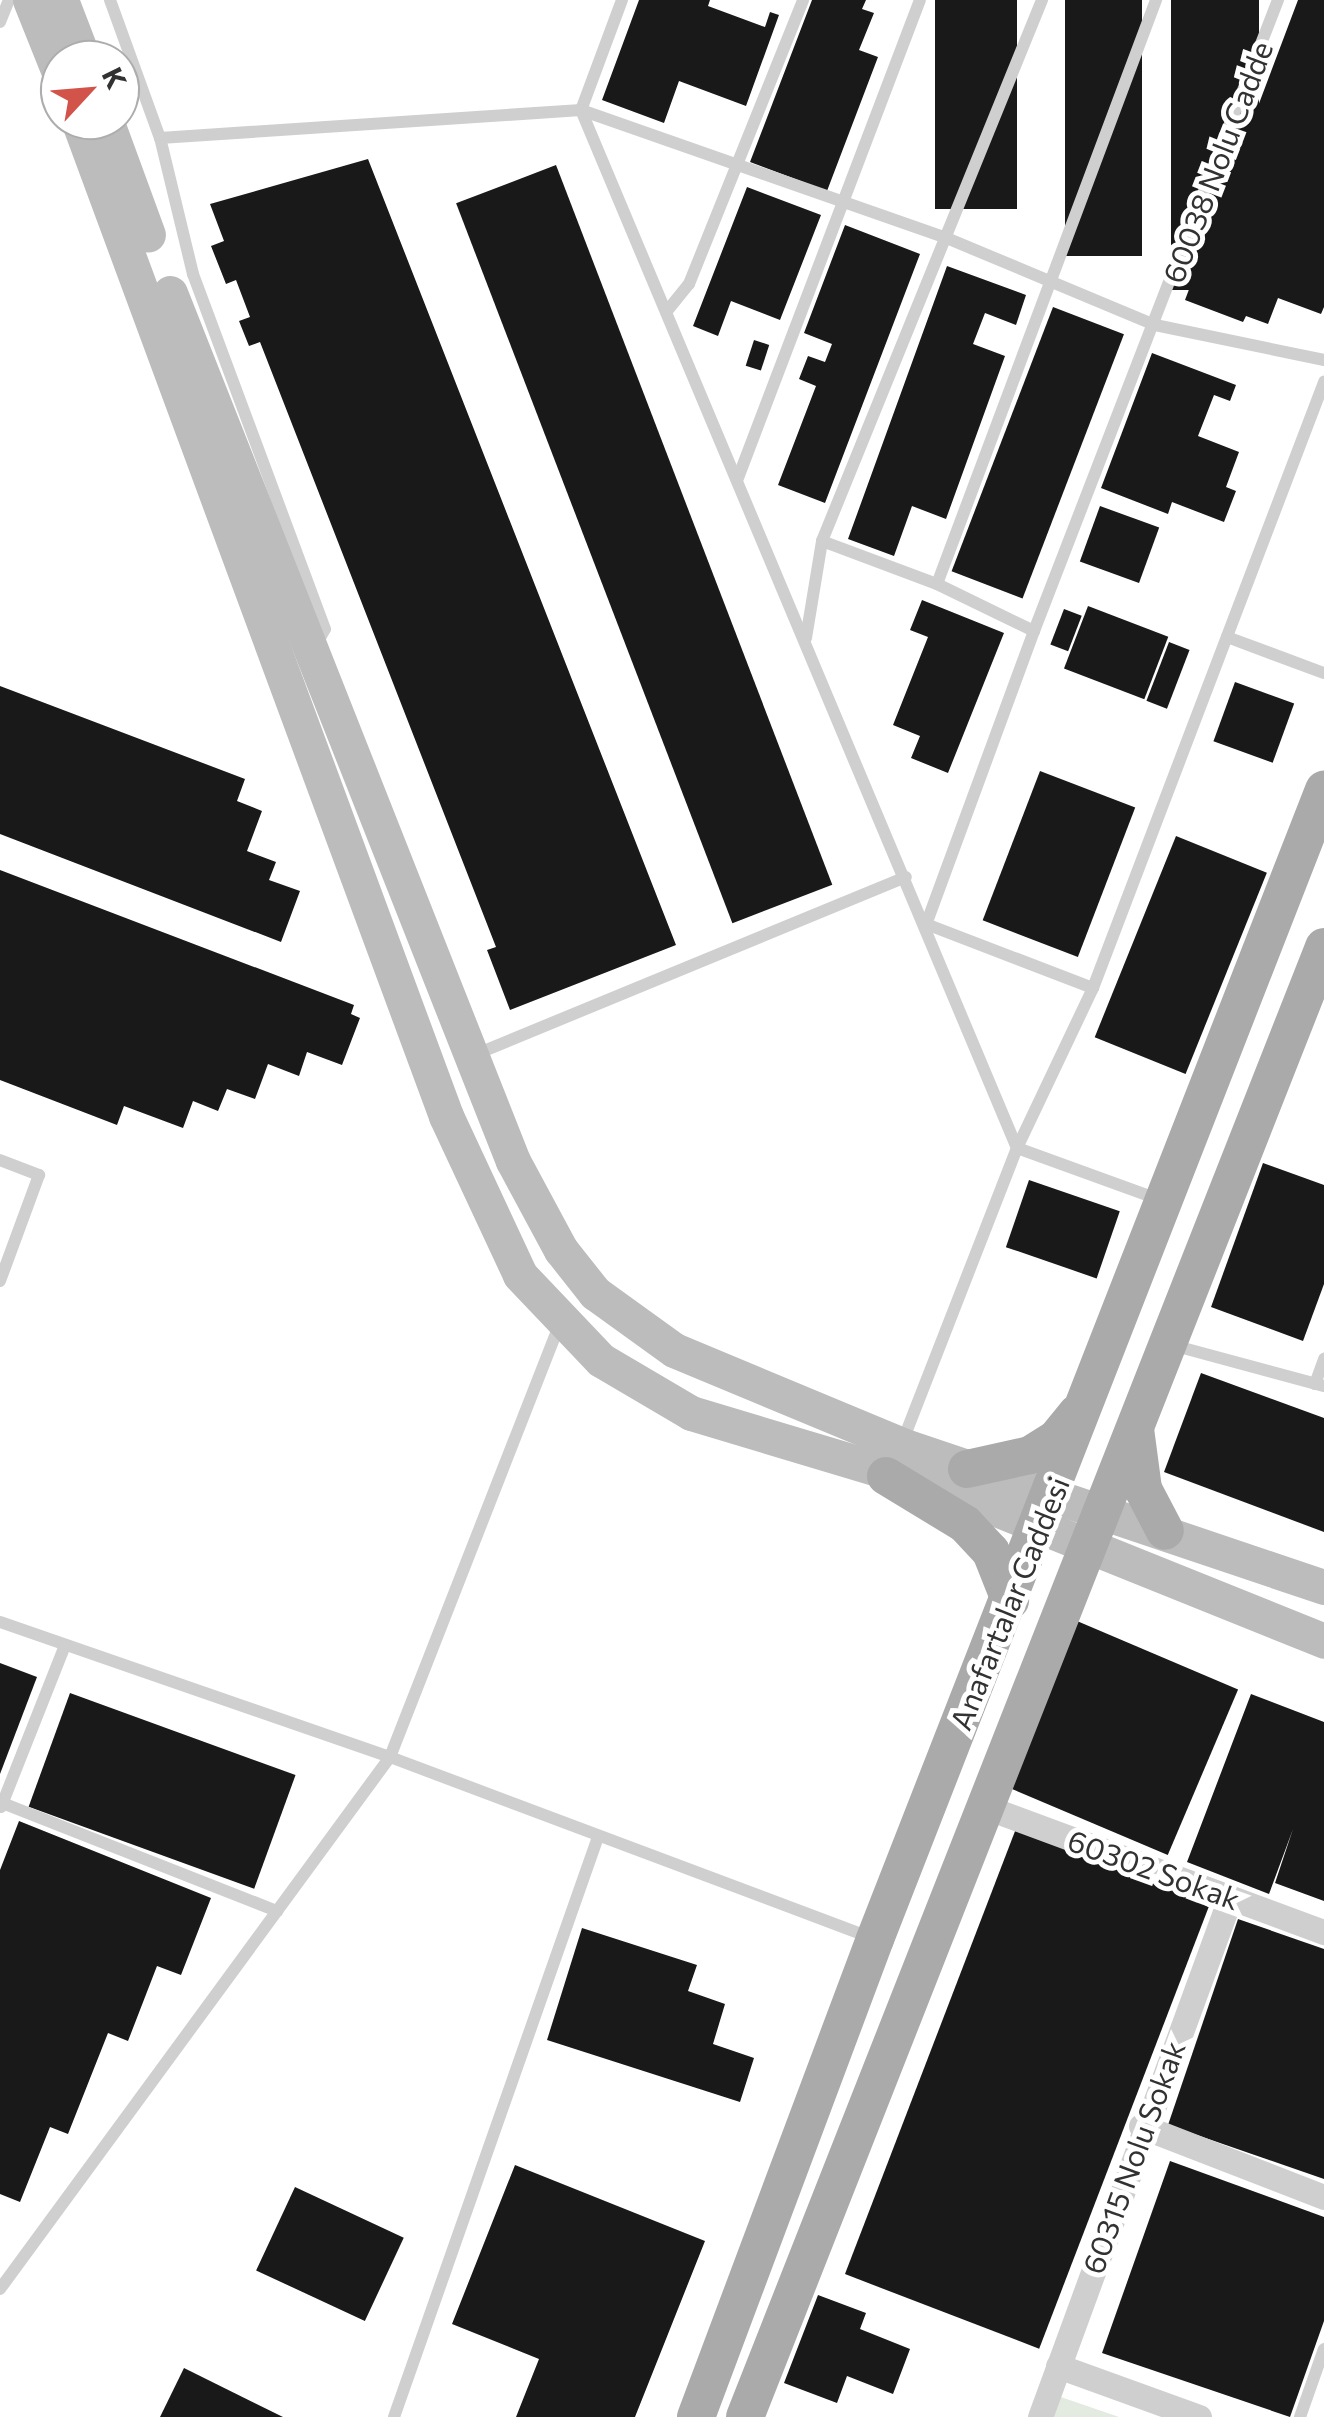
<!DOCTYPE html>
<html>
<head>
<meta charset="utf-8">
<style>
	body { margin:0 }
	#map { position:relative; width:1324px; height:2417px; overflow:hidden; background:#fff; font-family:Commissioner,sans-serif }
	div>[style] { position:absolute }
	.green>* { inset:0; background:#e3eadf }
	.building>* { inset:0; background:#191919; transform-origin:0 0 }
	.lane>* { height:12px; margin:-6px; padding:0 6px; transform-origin:6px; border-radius:6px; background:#cfcfcf }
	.street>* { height:25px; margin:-12.5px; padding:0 12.5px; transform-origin:12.5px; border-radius:12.5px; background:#cfcfcf }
	.secondary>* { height:35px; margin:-17.5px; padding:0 17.5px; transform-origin:17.5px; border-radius:17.5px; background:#bcbcbc }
	.primary>* { height:38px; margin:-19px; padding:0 19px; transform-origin:19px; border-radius:19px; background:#aaa }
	span { translate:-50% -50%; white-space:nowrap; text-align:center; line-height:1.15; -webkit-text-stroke:10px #fff; paint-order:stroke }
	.street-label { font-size:30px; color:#323232 }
	.north { position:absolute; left:40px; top:40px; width:100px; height:100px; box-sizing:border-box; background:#fff; border:2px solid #adadad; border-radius:50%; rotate:64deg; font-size:28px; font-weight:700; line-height:40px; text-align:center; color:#323232 }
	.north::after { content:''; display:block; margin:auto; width:35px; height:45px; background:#d2534a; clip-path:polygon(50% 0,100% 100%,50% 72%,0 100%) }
</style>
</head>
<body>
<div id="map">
	<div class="green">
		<i style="clip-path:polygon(1055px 2395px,1119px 2417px,1048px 2417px)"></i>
	</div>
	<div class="building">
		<i style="clip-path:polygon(639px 0,710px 0,708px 6px,765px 27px,770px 12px,779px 15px,746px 106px,679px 81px,664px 123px,602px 100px)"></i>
		<i style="clip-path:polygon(812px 0,866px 0,862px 9px,874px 13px,859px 50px,878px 57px,827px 191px,750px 162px)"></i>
		<i style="left:935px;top:0;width:82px;height:209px"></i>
		<i style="left:1065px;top:0;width:77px;height:256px"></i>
		<i style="left:1171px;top:0;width:88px;height:290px"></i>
		<i style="clip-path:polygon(1298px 0,1324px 0,1324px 307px,1321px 314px,1278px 298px,1268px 324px,1246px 316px,1243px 322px,1185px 300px)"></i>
		<i style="clip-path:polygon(368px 159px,676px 945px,510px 1010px,487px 950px,496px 947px,260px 342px,249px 346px,239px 321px,250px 317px,236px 280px,226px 284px,211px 246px,224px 241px,210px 204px)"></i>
		<i style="left:556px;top:165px;width:771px;height:107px;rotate:69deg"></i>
		<i style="clip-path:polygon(747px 187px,821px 215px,780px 320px,731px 301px,718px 336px,693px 326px)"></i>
		<i style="clip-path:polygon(845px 225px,920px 254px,825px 503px,778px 485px,816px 386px,799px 379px,808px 356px,825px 362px,832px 344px,804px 333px)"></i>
		<i style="clip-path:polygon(947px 266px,1026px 295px,1016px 325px,985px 313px,973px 344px,1005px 356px,946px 519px,912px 506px,894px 556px,848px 539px)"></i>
		<i style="left:1053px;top:307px;width:76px;height:283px;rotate:21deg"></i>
		<i style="left:754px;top:340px;width:16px;height:27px;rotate:18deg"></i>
		<i style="clip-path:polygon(1152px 353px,1236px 385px,1230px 401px,1214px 395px,1198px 436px,1239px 452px,1226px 487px,1236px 491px,1224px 522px,1172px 502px,1168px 514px,1101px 488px)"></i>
		<i style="left:1100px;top:506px;width:63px;height:59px;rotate:20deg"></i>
		<i style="clip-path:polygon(922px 600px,1004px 633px,948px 773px,911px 758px,920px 736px,893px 725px,928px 637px,910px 630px)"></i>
		<i style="left:1088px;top:606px;width:86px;height:67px;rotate:21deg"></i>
		<i style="left:1064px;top:609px;width:19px;height:38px;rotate:21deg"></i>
		<i style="left:1169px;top:642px;width:22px;height:63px;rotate:21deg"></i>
		<i style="left:1235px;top:682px;width:63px;height:63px;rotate:20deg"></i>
		<i style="clip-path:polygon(0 686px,245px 779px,237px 801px,262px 811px,247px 851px,276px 862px,269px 880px,300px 891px,281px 942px,0 834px)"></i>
		<i style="left:1040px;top:771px;width:102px;height:160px;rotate:21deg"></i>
		<i style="left:1176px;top:836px;width:98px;height:217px;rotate:22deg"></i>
		<i style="clip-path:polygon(0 870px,354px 1005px,351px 1014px,360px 1018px,342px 1065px,307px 1052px,299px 1076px,268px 1064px,255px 1099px,227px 1089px,218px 1111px,193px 1101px,183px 1128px,124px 1106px,117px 1125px,0 1080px)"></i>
		<i style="clip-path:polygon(1263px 1163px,1324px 1185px,1324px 1284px,1303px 1341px,1211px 1307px)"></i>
		<i style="left:1029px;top:1180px;width:96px;height:71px;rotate:19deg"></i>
		<i style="clip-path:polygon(1201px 1373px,1324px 1418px,1324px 1532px,1164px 1472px)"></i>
		<i style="left:1077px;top:1621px;width:175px;height:180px;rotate:23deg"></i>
		<i style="clip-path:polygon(0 1663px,37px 1677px,0 1774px)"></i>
		<i style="left:70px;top:1693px;width:240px;height:121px;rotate:20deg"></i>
		<i style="clip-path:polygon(1251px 1694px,1324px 1722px,1324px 1901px,1275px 1883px,1293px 1829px,1269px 1894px,1187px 1862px)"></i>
		<i style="clip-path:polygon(19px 1821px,211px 1898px,181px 1975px,157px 1966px,128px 2041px,108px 2033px,68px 2134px,50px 2127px,20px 2202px,0 2194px,0 1870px)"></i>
		<i style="left:1017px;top:1826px;width:208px;height:480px;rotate:21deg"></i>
		<i style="clip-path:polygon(1238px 1919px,1324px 1949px,1324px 2179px,1168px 2125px)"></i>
		<i style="clip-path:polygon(582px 1928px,697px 1965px,688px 1991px,725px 2004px,713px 2044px,754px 2058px,740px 2102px,547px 2040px)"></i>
		<i style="clip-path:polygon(1170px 2161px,1324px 2217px,1324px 2321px,1290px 2417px,1102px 2353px)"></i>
		<i style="clip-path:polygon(515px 2165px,705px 2241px,635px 2417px,516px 2417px,539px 2359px,452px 2324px)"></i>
		<i style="left:295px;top:2187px;width:120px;height:92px;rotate:25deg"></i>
		<i style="clip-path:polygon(818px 2295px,866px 2313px,860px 2329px,910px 2349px,893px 2394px,847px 2376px,837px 2403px,784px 2383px)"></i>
		<i style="clip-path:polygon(184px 2368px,283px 2417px,160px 2417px)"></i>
	</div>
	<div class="lane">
		<i style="left:110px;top:0;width:147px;rotate:70.1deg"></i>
		<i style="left:622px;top:0;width:117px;rotate:110.4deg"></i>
		<i style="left:581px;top:110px;width:390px;rotate:19.3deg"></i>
		<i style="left:949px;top:239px;width:223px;rotate:22.7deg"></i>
		<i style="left:1155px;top:325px;width:173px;rotate:11.7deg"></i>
		<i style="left:1042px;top:0;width:584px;rotate:112.13deg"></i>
		<i style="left:822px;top:541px;width:123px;rotate:20.5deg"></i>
		<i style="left:937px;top:584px;width:624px;rotate:-69.44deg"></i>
		<i style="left:0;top:22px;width:24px;rotate:-68deg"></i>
		<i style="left:667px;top:311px;width:35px;rotate:-51deg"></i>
		<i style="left:689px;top:284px;width:306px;rotate:-68.1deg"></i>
		<i style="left:738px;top:478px;width:511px;rotate:-69.16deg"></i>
		<i style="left:937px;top:584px;width:108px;rotate:25.9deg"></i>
		<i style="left:1034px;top:631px;width:677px;rotate:-68.86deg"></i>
		<i style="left:1034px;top:631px;width:312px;rotate:110.2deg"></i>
		<i style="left:926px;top:924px;width:179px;rotate:21deg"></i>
		<i style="left:1093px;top:988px;width:177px;rotate:115.4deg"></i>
		<i style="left:1017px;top:1148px;width:153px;rotate:19.9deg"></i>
		<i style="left:1227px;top:637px;width:103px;rotate:20.4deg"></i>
		<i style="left:806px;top:638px;width:98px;rotate:-80.6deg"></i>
		<i style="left:316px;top:645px;width:18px;rotate:-61deg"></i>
		<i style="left:325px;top:629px;width:379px;rotate:-110.4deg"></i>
		<i style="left:193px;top:274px;width:140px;rotate:-103.6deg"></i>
		<i style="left:160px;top:138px;width:422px;rotate:-3.8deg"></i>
		<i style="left:581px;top:110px;width:1126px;rotate:67.22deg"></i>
		<i style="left:1017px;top:1148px;width:314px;rotate:111.3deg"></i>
		<i style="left:1093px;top:988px;width:649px;rotate:-69.13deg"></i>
		<i style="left:474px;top:1055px;width:467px;rotate:-22.4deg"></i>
		<i style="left:0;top:1160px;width:42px;rotate:21deg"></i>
		<i style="left:39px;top:1175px;width:113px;rotate:110.2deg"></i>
		<i style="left:1172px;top:1345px;width:157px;rotate:15.1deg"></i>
		<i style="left:1315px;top:1384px;width:27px;rotate:-70deg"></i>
		<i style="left:0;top:1622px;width:413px;rotate:19.1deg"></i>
		<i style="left:390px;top:1757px;width:515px;rotate:20.58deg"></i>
		<i style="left:0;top:1802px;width:298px;rotate:21.5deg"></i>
		<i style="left:1px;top:1807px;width:174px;rotate:-68.4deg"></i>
		<i style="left:0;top:2289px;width:660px;rotate:-53.76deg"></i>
		<i style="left:390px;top:1757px;width:468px;rotate:-68.6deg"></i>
		<i style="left:394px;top:2417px;width:615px;rotate:-70.62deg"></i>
		<i style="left:1300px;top:2417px;width:72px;rotate:-70.6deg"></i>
	</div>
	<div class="street">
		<i style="left:983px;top:1806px;width:364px;rotate:20.3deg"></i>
		<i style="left:1141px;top:2126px;width:196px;rotate:21.2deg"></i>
		<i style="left:1058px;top:2366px;width:150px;rotate:19.9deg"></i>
		<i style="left:1040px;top:2417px;width:553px;rotate:-69.89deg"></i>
	</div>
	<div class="secondary">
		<i style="left:30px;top:0;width:81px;rotate:68.2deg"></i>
		<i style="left:61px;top:0;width:64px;rotate:69deg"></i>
		<i style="left:78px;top:120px;width:1062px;rotate:69.72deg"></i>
		<i style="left:446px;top:1116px;width:175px;rotate:65deg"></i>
		<i style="left:520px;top:1275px;width:117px;rotate:46.4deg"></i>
		<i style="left:601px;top:1360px;width:104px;rotate:30.5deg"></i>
		<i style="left:691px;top:1413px;width:275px;rotate:16.7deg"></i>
		<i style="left:954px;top:1492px;width:399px;rotate:21.9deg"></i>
		<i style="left:106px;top:120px;width:122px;rotate:69.9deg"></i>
		<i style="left:170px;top:293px;width:933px;rotate:68.44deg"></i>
		<i style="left:513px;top:1161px;width:101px;rotate:61.7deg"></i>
		<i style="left:561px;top:1250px;width:55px;rotate:51.7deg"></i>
		<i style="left:595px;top:1293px;width:97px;rotate:35.8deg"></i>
		<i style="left:674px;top:1350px;width:247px;rotate:22.6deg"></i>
		<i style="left:902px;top:1445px;width:445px;rotate:18.6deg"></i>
	</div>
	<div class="primary">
		<i style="left:1135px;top:1429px;width:61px;rotate:82.4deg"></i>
		<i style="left:1143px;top:1489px;width:47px;rotate:62.4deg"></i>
		<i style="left:967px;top:1469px;width:65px;rotate:-12.5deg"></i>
		<i style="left:1030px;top:1455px;width:31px;rotate:-32deg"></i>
		<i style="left:1056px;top:1439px;width:33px;rotate:-51deg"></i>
		<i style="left:886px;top:1476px;width:92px;rotate:31.3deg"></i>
		<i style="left:965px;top:1524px;width:38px;rotate:47deg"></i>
		<i style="left:991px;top:1552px;width:52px;rotate:68.4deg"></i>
		<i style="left:696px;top:2417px;width:510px;rotate:-69.47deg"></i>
		<i style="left:875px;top:1939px;width:1234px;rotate:-68.66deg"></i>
		<i style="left:745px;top:2417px;width:1580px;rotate:-68.5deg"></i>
	</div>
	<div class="street-label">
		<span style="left:1217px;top:162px;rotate:-69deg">60038 Nolu Cadde</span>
		<span style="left:1009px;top:1603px;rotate:-68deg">Anafartalar Caddesi</span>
		<span style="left:1154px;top:1869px;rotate:20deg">60302 Sokak</span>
		<span style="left:1133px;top:2157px;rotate:-70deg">60315 Nolu Sokak</span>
	</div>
	<div class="north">K</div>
</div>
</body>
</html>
